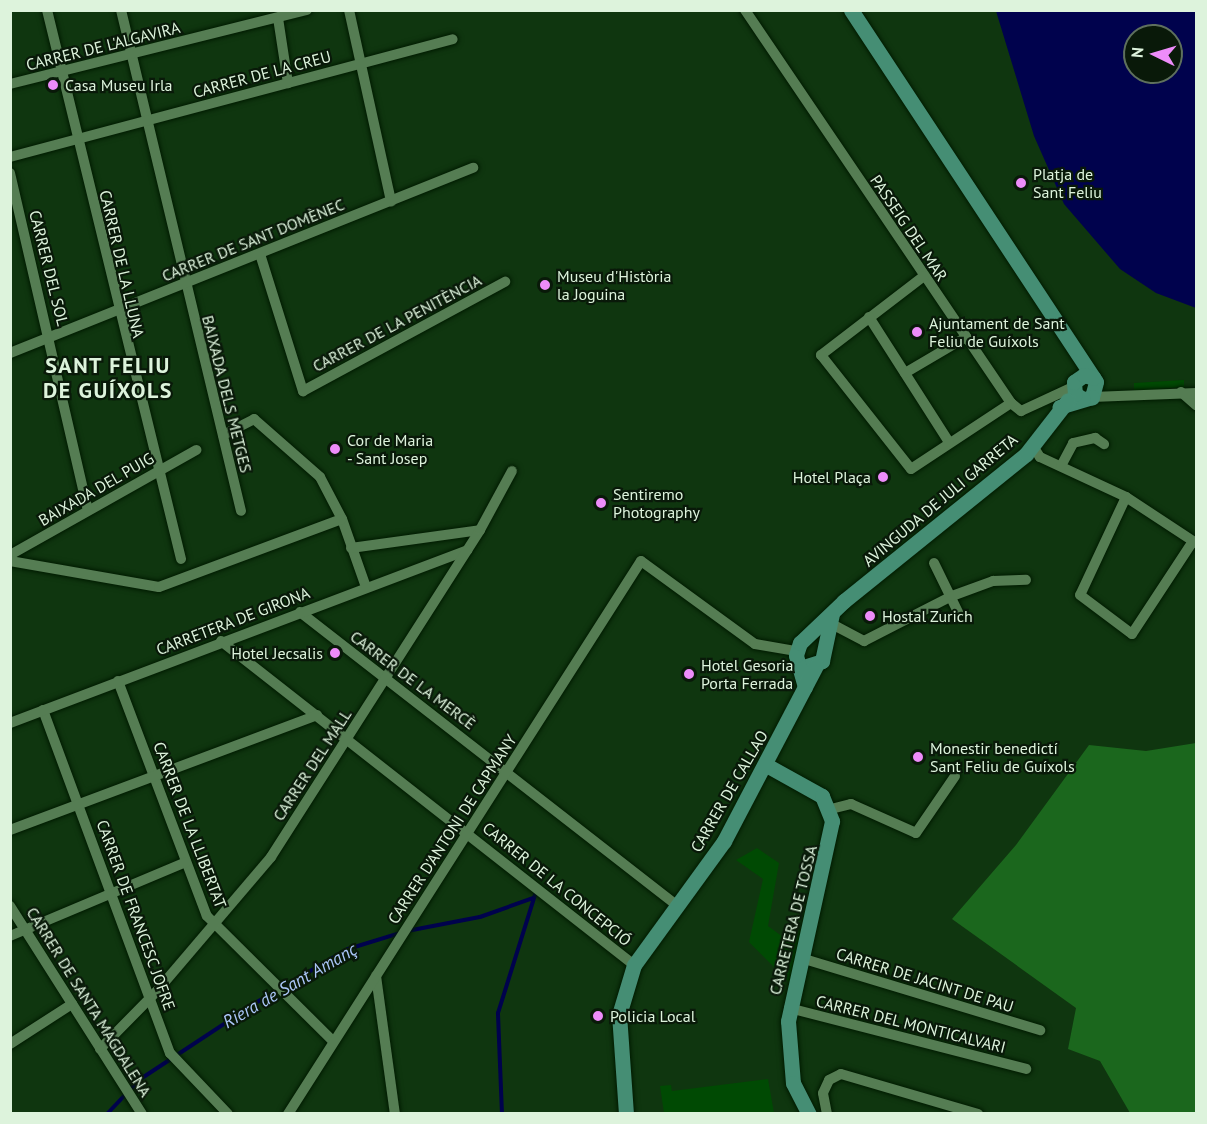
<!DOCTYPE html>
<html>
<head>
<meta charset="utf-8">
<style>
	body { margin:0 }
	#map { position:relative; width:1207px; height:1124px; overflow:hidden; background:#0f360f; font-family:"PT Sans",sans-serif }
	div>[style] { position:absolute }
	.green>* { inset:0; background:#004a03 }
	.forest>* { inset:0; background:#1b671d }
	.water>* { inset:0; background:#00024d }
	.stream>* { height:4px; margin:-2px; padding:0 2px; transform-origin:2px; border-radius:2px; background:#00024d }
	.roads { filter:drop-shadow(0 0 2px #011b01) drop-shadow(0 0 2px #011b01) }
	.minor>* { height:10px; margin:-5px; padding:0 5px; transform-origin:5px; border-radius:5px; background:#557d53 }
	.secondary>* { height:15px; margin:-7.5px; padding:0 7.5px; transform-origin:7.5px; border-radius:7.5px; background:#458e74 }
	.dots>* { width:16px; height:16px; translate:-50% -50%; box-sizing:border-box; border:3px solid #091909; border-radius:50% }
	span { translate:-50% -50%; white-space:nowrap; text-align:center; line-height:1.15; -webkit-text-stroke:4.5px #091909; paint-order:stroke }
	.street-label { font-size:16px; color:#ddf3dc }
	.poi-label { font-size:16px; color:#ddf3dc }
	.left { translate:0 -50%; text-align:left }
	.right { translate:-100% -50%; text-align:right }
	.water-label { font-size:18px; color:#abc6f8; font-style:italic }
	.district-label { font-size:22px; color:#ddf3dc; font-weight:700; letter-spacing:1.5px }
	.frame { position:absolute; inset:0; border:12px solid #ddf3dc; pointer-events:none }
	.north { position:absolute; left:1123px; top:24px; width:60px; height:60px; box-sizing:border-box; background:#091909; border:2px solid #5e705d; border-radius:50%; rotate:275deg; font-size:16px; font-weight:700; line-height:24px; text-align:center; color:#ddf3dc }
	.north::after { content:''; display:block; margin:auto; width:21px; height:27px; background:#ed8cf9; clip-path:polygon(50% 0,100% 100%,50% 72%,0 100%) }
</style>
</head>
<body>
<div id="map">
	<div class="green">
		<i style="clip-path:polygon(1184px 380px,1184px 387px,1134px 391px,1134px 383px)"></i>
		<i style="clip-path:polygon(757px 848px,779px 863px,768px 926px,783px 937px,803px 929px,790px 983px,749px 942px,763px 879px,736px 860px)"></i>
		<i style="clip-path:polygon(768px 1079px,774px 1113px,664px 1113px,660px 1086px,671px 1085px,672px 1091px)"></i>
	</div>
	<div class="forest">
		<i style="clip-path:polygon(1196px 743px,1196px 1113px,1130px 1113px,1100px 1061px,1068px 1049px,1076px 1008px,952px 919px,1016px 845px,1089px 745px,1146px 751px)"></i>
	</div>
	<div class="water">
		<i style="clip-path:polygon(evenodd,996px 11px,1196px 11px,1196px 308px,1156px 293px,1120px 269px,1064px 204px,1034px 136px,996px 11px,1135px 36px,1171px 36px,1171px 72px,1135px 72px,1135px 36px)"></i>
	</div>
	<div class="stream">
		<i style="left:407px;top:931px;width:74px;rotate:-10.9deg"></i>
		<i style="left:480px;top:917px;width:56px;rotate:-19.7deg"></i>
		<i style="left:107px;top:1114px;width:47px;rotate:-46.7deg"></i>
		<i style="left:139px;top:1080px;width:144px;rotate:-33.4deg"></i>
		<i style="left:259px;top:1001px;width:103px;rotate:-30.3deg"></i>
		<i style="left:348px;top:949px;width:54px;rotate:-17.1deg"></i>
		<i style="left:502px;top:1114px;width:101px;rotate:-92.3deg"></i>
		<i style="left:498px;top:1013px;width:124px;rotate:-72.6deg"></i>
	</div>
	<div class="roads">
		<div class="minor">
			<i style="left:47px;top:10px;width:565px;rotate:76.28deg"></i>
			<i style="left:121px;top:10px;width:515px;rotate:76.53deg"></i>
			<i style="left:349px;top:10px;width:196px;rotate:77.6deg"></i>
			<i style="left:745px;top:10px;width:475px;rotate:55.9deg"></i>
			<i style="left:1011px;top:403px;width:13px;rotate:39deg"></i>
			<i style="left:1021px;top:411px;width:57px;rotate:-24.8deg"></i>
			<i style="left:278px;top:18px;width:66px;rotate:81.3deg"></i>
			<i style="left:10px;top:84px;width:306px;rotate:-14deg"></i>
			<i style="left:10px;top:157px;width:458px;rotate:-14.9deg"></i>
			<i style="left:10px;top:173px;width:346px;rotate:77deg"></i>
			<i style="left:260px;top:254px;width:144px;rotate:72.6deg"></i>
			<i style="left:303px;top:391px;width:230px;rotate:-28.4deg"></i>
			<i style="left:924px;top:276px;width:130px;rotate:142.5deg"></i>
			<i style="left:821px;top:355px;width:145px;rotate:51.7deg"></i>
			<i style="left:911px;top:469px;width:120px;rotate:-33.4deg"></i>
			<i style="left:869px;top:317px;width:148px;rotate:57.4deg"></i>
			<i style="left:10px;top:353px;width:499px;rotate:-21.8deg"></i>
			<i style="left:905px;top:373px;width:71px;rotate:-30.5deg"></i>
			<i style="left:1181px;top:392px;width:20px;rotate:41deg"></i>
			<i style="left:1092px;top:397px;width:104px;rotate:-2.2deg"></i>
			<i style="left:223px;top:435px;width:35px;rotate:-27deg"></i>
			<i style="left:254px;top:419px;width:88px;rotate:41.3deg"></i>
			<i style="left:320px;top:477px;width:47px;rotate:62.4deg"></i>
			<i style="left:342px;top:519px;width:72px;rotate:70.6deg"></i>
			<i style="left:1033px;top:446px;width:13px;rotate:58deg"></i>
			<i style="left:1040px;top:457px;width:95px;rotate:24.9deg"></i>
			<i style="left:1126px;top:497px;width:84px;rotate:33.3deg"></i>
			<i style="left:1061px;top:466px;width:26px;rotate:-62deg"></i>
			<i style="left:1073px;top:443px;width:23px;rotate:-13deg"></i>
			<i style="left:1095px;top:438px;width:11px;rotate:34deg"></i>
			<i style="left:1126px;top:497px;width:108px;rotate:115.1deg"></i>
			<i style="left:1080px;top:595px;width:65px;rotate:36.9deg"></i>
			<i style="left:1132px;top:634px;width:111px;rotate:-56.7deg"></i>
			<i style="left:351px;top:548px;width:130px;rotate:-7.9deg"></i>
			<i style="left:10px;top:555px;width:214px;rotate:-29.4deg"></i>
			<i style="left:10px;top:561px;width:151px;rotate:9.9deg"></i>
			<i style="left:159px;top:587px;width:195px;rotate:-20.4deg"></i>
			<i style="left:934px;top:563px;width:55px;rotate:63.9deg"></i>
			<i style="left:300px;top:612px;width:478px;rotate:37.9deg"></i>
			<i style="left:828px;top:622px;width:41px;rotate:27.8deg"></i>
			<i style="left:864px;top:641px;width:99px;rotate:-27.1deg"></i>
			<i style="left:952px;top:596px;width:44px;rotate:-20.1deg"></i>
			<i style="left:993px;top:581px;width:33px;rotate:-2deg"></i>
			<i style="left:221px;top:641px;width:525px;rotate:38.11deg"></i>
			<i style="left:118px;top:681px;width:251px;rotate:69.3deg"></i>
			<i style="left:207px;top:916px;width:177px;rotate:44.8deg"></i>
			<i style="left:43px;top:710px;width:366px;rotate:69.7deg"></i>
			<i style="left:170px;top:1053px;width:84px;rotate:46.4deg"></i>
			<i style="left:10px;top:723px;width:489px;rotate:-20.7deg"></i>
			<i style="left:831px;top:809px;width:21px;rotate:-14deg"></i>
			<i style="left:851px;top:804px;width:71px;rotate:24deg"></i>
			<i style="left:916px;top:833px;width:69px;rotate:-55.6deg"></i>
			<i style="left:10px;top:830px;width:328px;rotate:-20.5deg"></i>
			<i style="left:10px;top:906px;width:246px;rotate:57.6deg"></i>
			<i style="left:10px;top:936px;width:191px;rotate:-22.8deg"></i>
			<i style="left:801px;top:958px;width:250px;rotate:16.8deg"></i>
			<i style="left:376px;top:976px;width:139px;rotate:82.2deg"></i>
			<i style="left:789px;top:1008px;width:245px;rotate:14.4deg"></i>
			<i style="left:10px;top:1044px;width:74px;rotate:-32.8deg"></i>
			<i style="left:100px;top:1049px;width:81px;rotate:-45.5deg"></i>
			<i style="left:157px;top:991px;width:176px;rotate:-49.6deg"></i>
			<i style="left:271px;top:857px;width:388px;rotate:-57.4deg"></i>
			<i style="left:480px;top:530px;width:67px;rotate:-61.5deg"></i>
			<i style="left:288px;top:1114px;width:656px;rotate:-57.45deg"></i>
			<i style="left:641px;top:561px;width:141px;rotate:36.1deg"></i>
			<i style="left:755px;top:644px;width:42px;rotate:9.7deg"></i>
			<i style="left:827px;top:1114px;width:21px;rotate:-101deg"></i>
			<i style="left:823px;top:1093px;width:14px;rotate:-65deg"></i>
			<i style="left:829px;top:1080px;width:13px;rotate:-27deg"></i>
			<i style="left:841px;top:1074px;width:143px;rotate:16.3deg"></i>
		</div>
		<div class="secondary">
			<i style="left:851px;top:10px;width:445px;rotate:56.6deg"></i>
			<i style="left:1096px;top:382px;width:16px;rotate:105deg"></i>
			<i style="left:1092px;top:397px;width:34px;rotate:163deg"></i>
			<i style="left:1083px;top:399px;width:9px;rotate:-148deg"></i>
			<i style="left:1075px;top:394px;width:12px;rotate:-95deg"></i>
			<i style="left:1074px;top:382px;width:12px;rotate:-35deg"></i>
			<i style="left:1084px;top:375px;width:10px;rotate:17deg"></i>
			<i style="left:807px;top:666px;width:16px;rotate:-18deg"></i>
			<i style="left:822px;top:661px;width:48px;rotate:-78deg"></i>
			<i style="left:805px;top:687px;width:33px;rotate:-106deg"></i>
			<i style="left:796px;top:655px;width:13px;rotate:-72deg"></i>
			<i style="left:800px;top:643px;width:61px;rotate:-43.7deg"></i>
			<i style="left:844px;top:601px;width:234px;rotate:-38.9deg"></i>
			<i style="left:1026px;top:454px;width:68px;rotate:-52.1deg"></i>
			<i style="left:768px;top:766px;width:62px;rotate:29.1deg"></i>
			<i style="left:822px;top:796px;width:27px;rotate:68deg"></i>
			<i style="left:832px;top:821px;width:205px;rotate:102.4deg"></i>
			<i style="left:788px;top:1021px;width:62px;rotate:85.4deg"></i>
			<i style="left:793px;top:1083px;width:35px;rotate:63deg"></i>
			<i style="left:626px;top:1114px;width:99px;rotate:-94deg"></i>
			<i style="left:619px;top:1015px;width:52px;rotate:-73.3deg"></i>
			<i style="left:634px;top:965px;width:153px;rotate:-54deg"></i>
			<i style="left:724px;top:841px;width:198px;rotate:-62.3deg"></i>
		</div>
	</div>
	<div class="dots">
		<i style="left:53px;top:85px;background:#ed8cf9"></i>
		<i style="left:1021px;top:183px;background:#ed8cf9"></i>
		<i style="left:545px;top:285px;background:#ed8cf9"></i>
		<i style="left:917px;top:332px;background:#ed8cf9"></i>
		<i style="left:335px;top:449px;background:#ed8cf9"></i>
		<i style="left:883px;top:477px;background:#ed8cf9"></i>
		<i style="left:601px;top:503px;background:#ed8cf9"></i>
		<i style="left:870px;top:616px;background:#ed8cf9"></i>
		<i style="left:335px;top:653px;background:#ed8cf9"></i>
		<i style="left:689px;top:674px;background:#ed8cf9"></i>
		<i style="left:918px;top:757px;background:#ed8cf9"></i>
		<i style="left:598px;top:1016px;background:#ed8cf9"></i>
	</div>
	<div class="street-label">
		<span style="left:103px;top:46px;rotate:-14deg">CARRER DE L'ALGAVIRA</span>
		<span style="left:262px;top:74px;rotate:-15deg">CARRER DE LA CREU</span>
		<span style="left:909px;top:228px;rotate:56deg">PASSEIG DEL MAR</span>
		<span style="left:253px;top:240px;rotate:-22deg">CARRER DE SANT DOMÈNEC</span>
		<span style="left:122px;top:264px;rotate:77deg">CARRER DE LA LLUNA</span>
		<span style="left:49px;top:268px;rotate:76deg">CARRER DEL SOL</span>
		<span style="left:397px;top:323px;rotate:-28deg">CARRER DE LA PENITÈNCIA</span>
		<span style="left:227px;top:394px;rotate:76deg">BAIXADA DELS METGES</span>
		<span style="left:96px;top:489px;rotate:-30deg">BAIXADA DEL PUIG</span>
		<span style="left:940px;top:500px;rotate:-40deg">AVINGUDA DE JULI GARRETA</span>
		<span style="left:233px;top:621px;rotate:-21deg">CARRETERA DE GIRONA</span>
		<span style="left:413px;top:680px;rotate:37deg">CARRER DE LA MERCÈ</span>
		<span style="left:312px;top:765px;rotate:-57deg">CARRER DEL MALL</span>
		<span style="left:729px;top:791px;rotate:-60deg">CARRER DE CALLAO</span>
		<span style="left:190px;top:825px;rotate:69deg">CARRER DE LA LLIBERTAT</span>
		<span style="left:452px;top:829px;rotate:-57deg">CARRER D'ANTONI DE CAPMANY</span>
		<span style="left:557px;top:884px;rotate:39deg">CARRER DE LA CONCEPCIÓ</span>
		<span style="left:136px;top:915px;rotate:70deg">CARRER DE FRANCESC JOFRE</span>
		<span style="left:793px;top:920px;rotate:-76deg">CARRETERA DE TOSSA</span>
		<span style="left:925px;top:980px;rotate:17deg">CARRER DE JACINT DE PAU</span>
		<span style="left:89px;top:1002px;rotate:58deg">CARRER DE SANTA MAGDALENA</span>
		<span style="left:911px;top:1024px;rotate:14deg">CARRER DEL MONTICALVARI</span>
	</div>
	<div class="poi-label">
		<span class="left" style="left:65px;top:85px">Casa Museu Irla</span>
		<span class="left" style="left:1033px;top:183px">Platja de<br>Sant Feliu</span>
		<span class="left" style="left:557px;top:285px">Museu d'Història<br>la Joguina</span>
		<span class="left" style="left:929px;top:332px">Ajuntament de Sant<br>Feliu de Guíxols</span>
		<span class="left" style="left:347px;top:449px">Cor de Maria<br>- Sant Josep</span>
		<span class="right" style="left:871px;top:477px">Hotel Plaça</span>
		<span class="left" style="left:613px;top:503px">Sentiremo<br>Photography</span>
		<span class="left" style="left:882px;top:616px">Hostal Zurich</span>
		<span class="right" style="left:323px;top:653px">Hotel Jecsalis</span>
		<span class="left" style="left:701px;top:674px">Hotel Gesoria<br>Porta Ferrada</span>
		<span class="left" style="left:930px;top:757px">Monestir benedictí<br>Sant Feliu de Guíxols</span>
		<span class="left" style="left:610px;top:1016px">Policia Local</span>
	</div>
	<div class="water-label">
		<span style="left:290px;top:986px;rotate:-30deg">Riera de Sant Amanç</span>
	</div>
	<div class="district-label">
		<span style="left:108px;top:378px">SANT FELIU<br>DE GUÍXOLS</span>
	</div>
	<div class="frame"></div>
	<div class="north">N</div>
</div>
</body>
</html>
